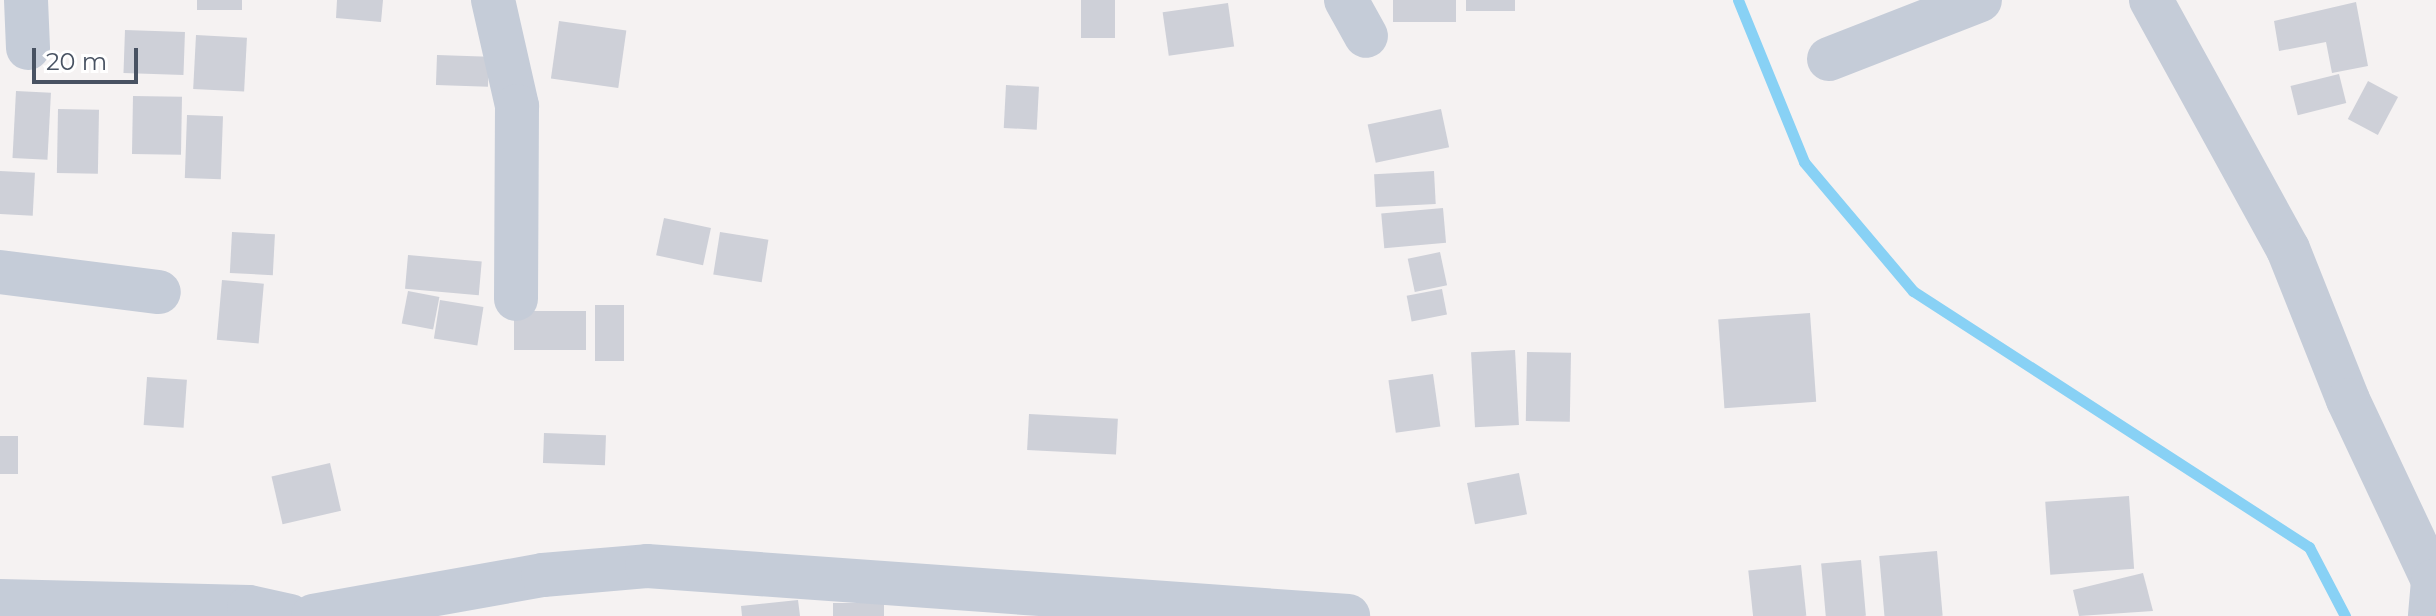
<!DOCTYPE html>
<html>
<head>
<meta charset="utf-8">
<style>
	body { margin:0 }
	#map { position:relative; width:2436px; height:616px; overflow:hidden; background:#f5f2f2; font-family:Montserrat,sans-serif }
	div>[style] { position:absolute }
	.stream>* { height:11px; margin:-5.5px; padding:0 5.5px; transform-origin:5.5px; border-radius:5.5px; background:#88d1f5 }
	.building>* { inset:0; background:#ced0d8; transform-origin:0 0 }
	.minor>* { height:44px; margin:-22px; padding:0 22px; transform-origin:22px; border-radius:22px; background:#c5ccd8 }
	span { translate:-50% -50%; white-space:nowrap; text-align:center; line-height:1.15; -webkit-text-stroke:6px #fff; paint-order:stroke }
	.scale { position:absolute; left:32px; top:48px; width:106px; height:36px; box-sizing:border-box; border:4px solid #485262; border-top:0; padding-left:10px; font-size:24px; line-height:28px; white-space:nowrap; color:#485262; -webkit-text-stroke:6px #fff; paint-order:stroke }
</style>
</head>
<body>
<div id="map">
	<div class="stream">
		<i style="left:1738px;top:0;width:175px;rotate:67.8deg"></i>
		<i style="left:1804px;top:162px;width:169px;rotate:49.8deg"></i>
		<i style="left:1913px;top:291px;width:472px;rotate:32.9deg"></i>
		<i style="left:2309px;top:547px;width:78px;rotate:62.4deg"></i>
	</div>
	<div class="building">
		<i style="left:197px;top:0;width:45px;height:10px"></i>
		<i style="clip-path:polygon(337px 0,383px 0,381px 22px,336px 18px)"></i>
		<i style="left:1081px;top:0;width:34px;height:38px"></i>
		<i style="left:1393px;top:0;width:63px;height:22px"></i>
		<i style="left:1466px;top:0;width:49px;height:11px"></i>
		<i style="clip-path:polygon(2356px 2px,2368px 66px,2332px 73px,2326px 42px,2279px 51px,2274px 21px)"></i>
		<i style="left:1228px;top:3px;width:44px;height:66px;rotate:82deg"></i>
		<i style="left:559px;top:21px;width:68px;height:58px;rotate:8deg"></i>
		<i style="left:125px;top:30px;width:60px;height:43px;rotate:2deg"></i>
		<i style="left:196px;top:35px;width:51px;height:54px;rotate:3deg"></i>
		<i style="left:437px;top:55px;width:52px;height:30px;rotate:2deg"></i>
		<i style="left:2339px;top:74px;width:30px;height:50px;rotate:76deg"></i>
		<i style="left:2368px;top:81px;width:34px;height:43px;rotate:28deg"></i>
		<i style="left:1006px;top:85px;width:33px;height:43px;rotate:3deg"></i>
		<i style="left:16px;top:91px;width:35px;height:67px;rotate:3deg"></i>
		<i style="left:133px;top:96px;width:49px;height:58px;rotate:1deg"></i>
		<i style="left:58px;top:109px;width:41px;height:64px;rotate:1deg"></i>
		<i style="left:1441px;top:109px;width:39px;height:75px;rotate:78deg"></i>
		<i style="left:187px;top:115px;width:36px;height:63px;rotate:2deg"></i>
		<i style="left:0;top:171px;width:35px;height:43px;rotate:3deg"></i>
		<i style="left:1434px;top:171px;width:33px;height:60px;rotate:87deg"></i>
		<i style="left:1443px;top:208px;width:35px;height:62px;rotate:85deg"></i>
		<i style="left:664px;top:218px;width:48px;height:38px;rotate:12deg"></i>
		<i style="left:232px;top:232px;width:43px;height:41px;rotate:3deg"></i>
		<i style="left:720px;top:232px;width:49px;height:43px;rotate:9deg"></i>
		<i style="left:1440px;top:252px;width:34px;height:33px;rotate:78deg"></i>
		<i style="left:408px;top:255px;width:74px;height:34px;rotate:5deg"></i>
		<i style="left:222px;top:280px;width:42px;height:60px;rotate:5deg"></i>
		<i style="left:1442px;top:289px;width:26px;height:36px;rotate:79deg"></i>
		<i style="left:408px;top:291px;width:32px;height:33px;rotate:11deg"></i>
		<i style="left:440px;top:300px;width:44px;height:39px;rotate:9deg"></i>
		<i style="left:595px;top:305px;width:29px;height:56px"></i>
		<i style="left:514px;top:311px;width:72px;height:39px"></i>
		<i style="left:1810px;top:313px;width:89px;height:92px;rotate:86deg"></i>
		<i style="left:1515px;top:350px;width:75px;height:44px;rotate:87deg"></i>
		<i style="left:1527px;top:352px;width:44px;height:69px;rotate:1deg"></i>
		<i style="left:1433px;top:374px;width:53px;height:45px;rotate:82deg"></i>
		<i style="left:147px;top:377px;width:40px;height:48px;rotate:4deg"></i>
		<i style="left:1029px;top:414px;width:89px;height:36px;rotate:3deg"></i>
		<i style="left:544px;top:433px;width:62px;height:30px;rotate:2deg"></i>
		<i style="left:0;top:436px;width:18px;height:38px"></i>
		<i style="left:330px;top:463px;width:49px;height:60px;rotate:77deg"></i>
		<i style="left:1519px;top:473px;width:42px;height:53px;rotate:79deg"></i>
		<i style="left:2129px;top:496px;width:73px;height:84px;rotate:86deg"></i>
		<i style="left:1937px;top:551px;width:65px;height:58px;rotate:85deg"></i>
		<i style="left:1861px;top:560px;width:56px;height:40px;rotate:85deg"></i>
		<i style="left:1801px;top:565px;width:51px;height:53px;rotate:84deg"></i>
		<i style="clip-path:polygon(2143px 573px,2153px 611px,2079px 616px,2073px 590px)"></i>
		<i style="clip-path:polygon(798px 600px,800px 616px,742px 616px,741px 606px)"></i>
		<i style="left:833px;top:603px;width:51px;height:13px"></i>
	</div>
	<div class="minor">
		<i style="left:26px;top:0;width:48px;rotate:87.6deg"></i>
		<i style="left:493px;top:0;width:109px;rotate:77.2deg"></i>
		<i style="left:517px;top:106px;width:193px;rotate:90.3deg"></i>
		<i style="left:1346px;top:0;width:41px;rotate:60.9deg"></i>
		<i style="left:2151px;top:0;width:284px;rotate:61.2deg"></i>
		<i style="left:2288px;top:249px;width:162px;rotate:68.3deg"></i>
		<i style="left:2348px;top:400px;width:200px;rotate:64.8deg"></i>
		<i style="left:2433px;top:581px;width:35px;rotate:95deg"></i>
		<i style="left:1829px;top:59px;width:162px;rotate:-21.3deg"></i>
		<i style="left:0;top:272px;width:160px;rotate:7.2deg"></i>
		<i style="left:0;top:601px;width:249px;rotate:1.4deg"></i>
		<i style="left:249px;top:607px;width:42px;rotate:12.4deg"></i>
		<i style="left:313px;top:616px;width:234px;rotate:-10.1deg"></i>
		<i style="left:543px;top:575px;width:104px;rotate:-4.9deg"></i>
		<i style="left:647px;top:566px;width:703px;rotate:4.08deg"></i>
	</div>
	<div class="scale">20 m</div>
</div>
</body>
</html>
